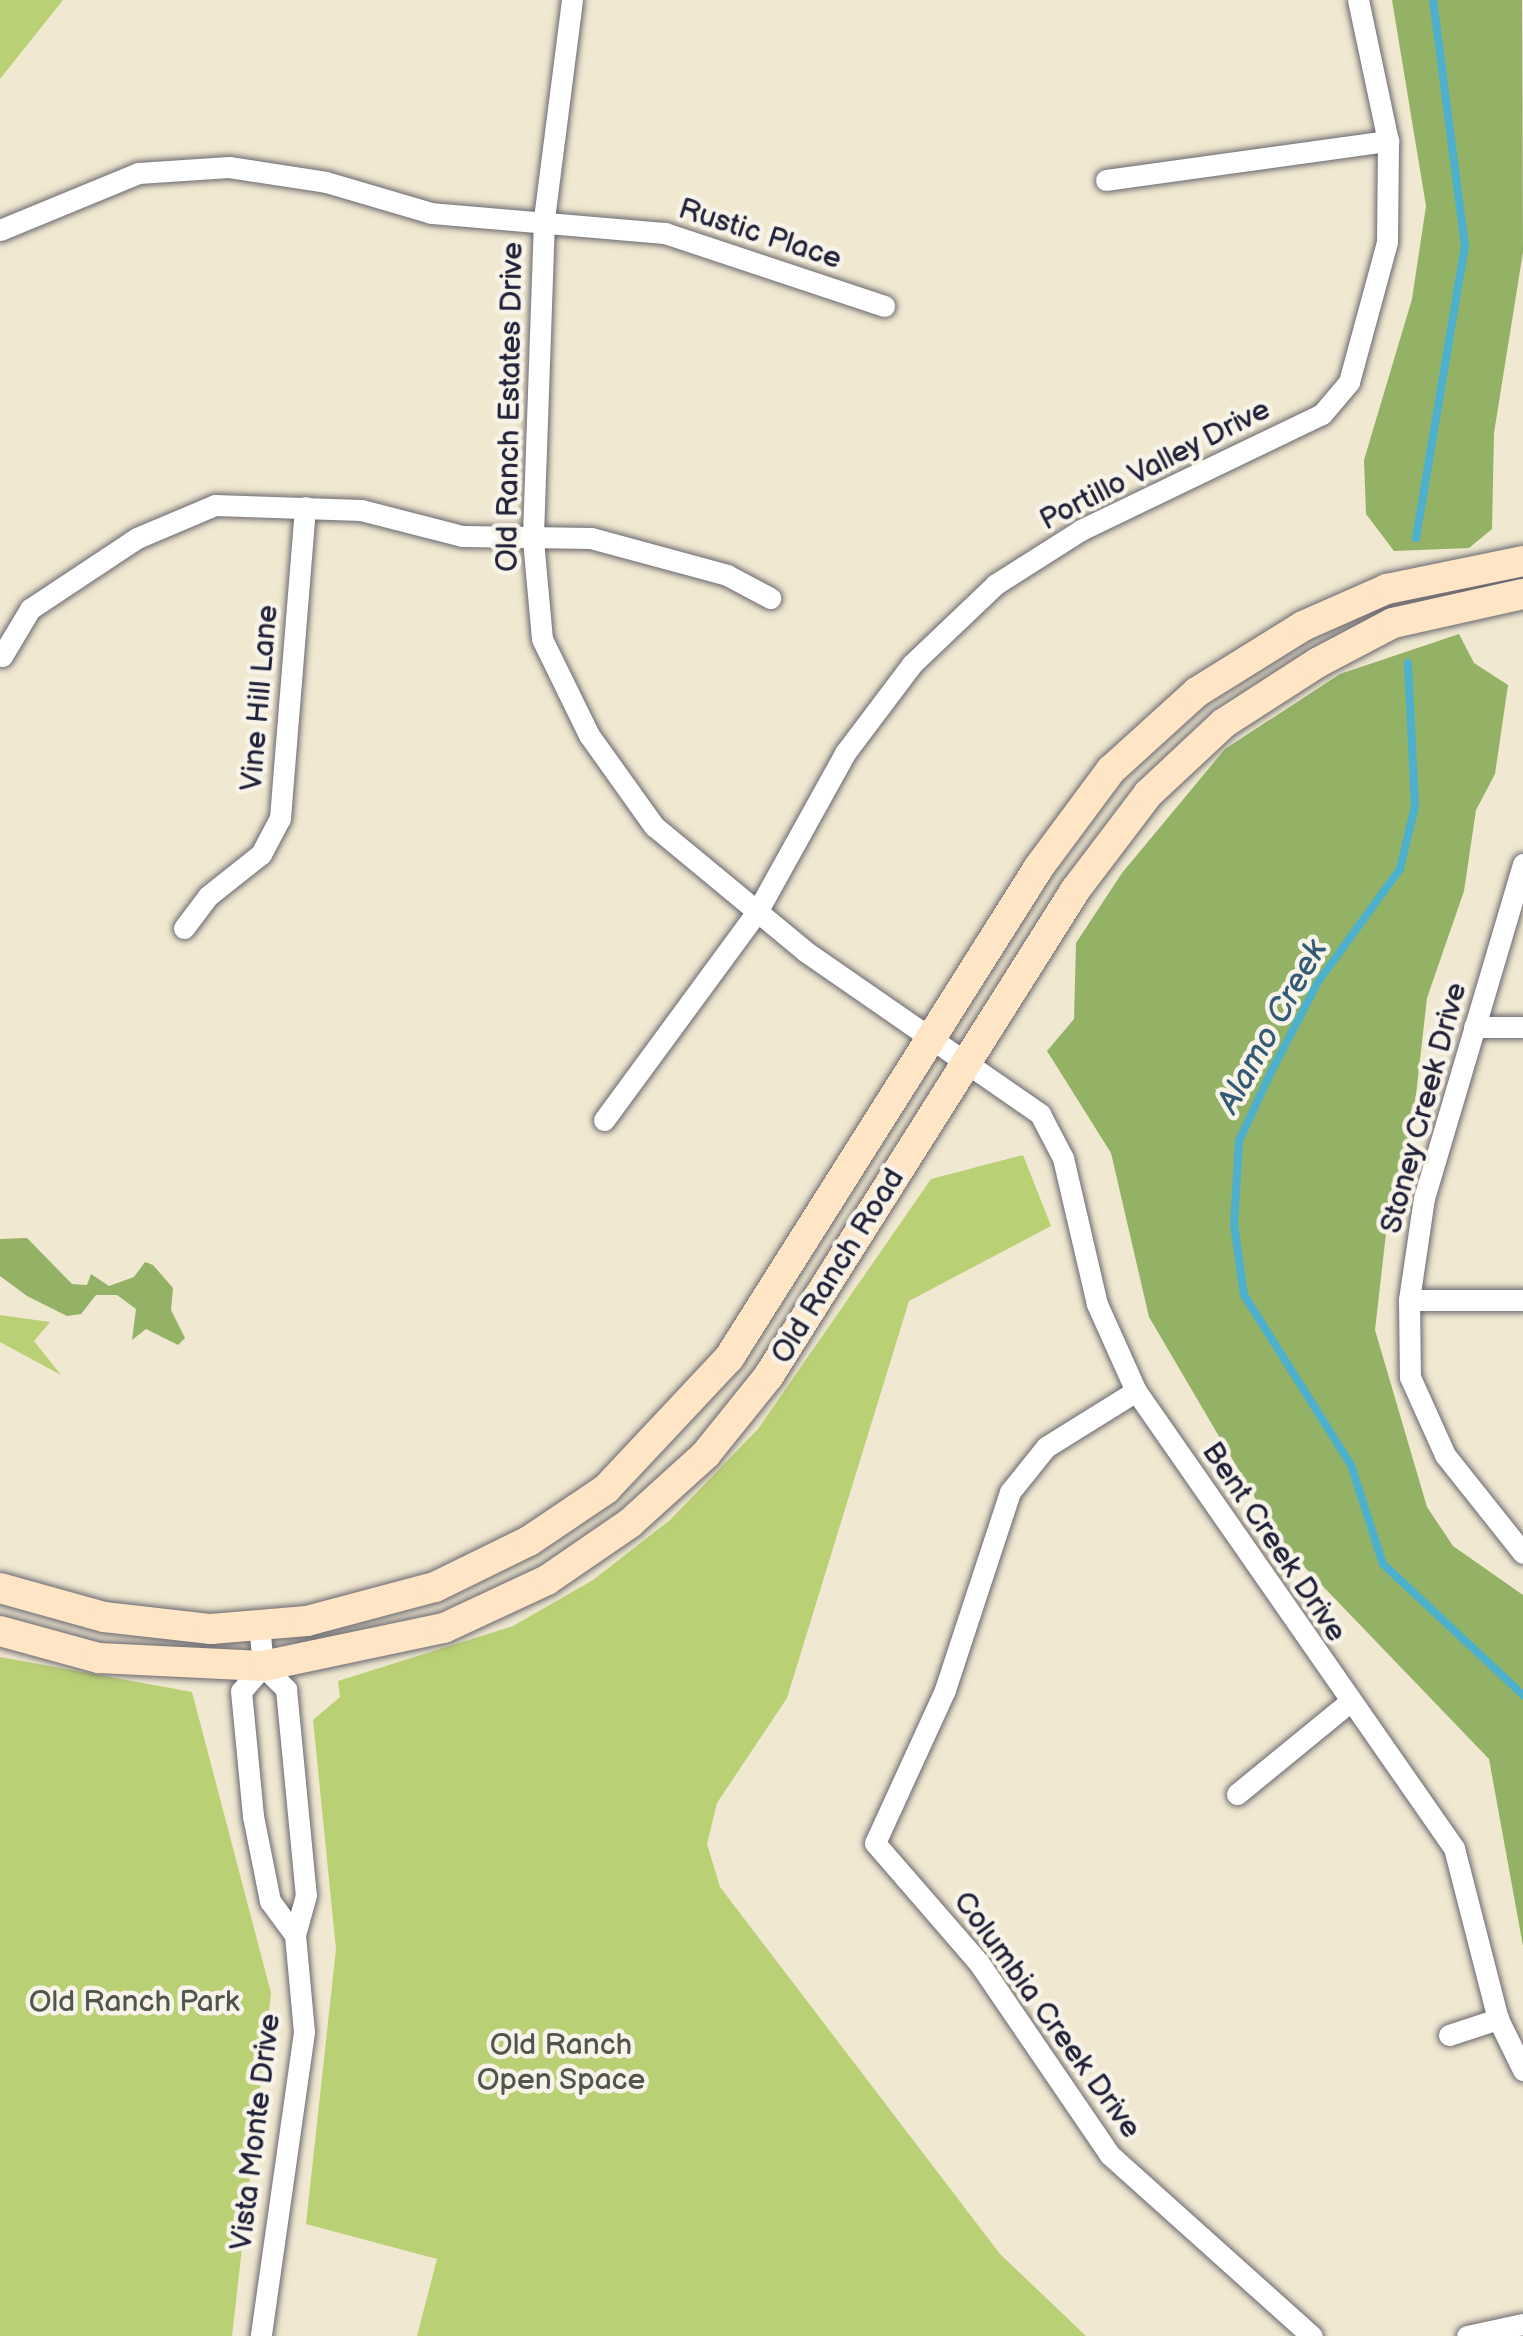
<!DOCTYPE html>
<html>
<head>
<meta charset="utf-8">
<style>
	body { margin:0 }
	#map { position:relative; width:1523px; height:2336px; overflow:hidden; background:#f0e8d0; font-family:"Balsamiq Sans",sans-serif }
	div>[style] { position:absolute }
	.green>* { inset:0; background:#bad074 }
	.forest>* { inset:0; background:#93b266 }
	.stream>* { height:8px; margin:-4px; padding:0 4px; transform-origin:4px; border-radius:4px; background:#4db0cc }
	.roads { filter:drop-shadow(0 0 3px #6a676f) drop-shadow(0 0 3px #6a676f) }
	.street>* { height:21px; margin:-10.5px; padding:0 10.5px; transform-origin:10.5px; border-radius:10.5px; background:#fff }
	.secondary>* { height:30px; margin:-15px; padding:0 15px; transform-origin:15px; border-radius:15px; background:#fde5c5 }
	span { translate:-50% -50%; white-space:nowrap; text-align:center; line-height:1.15; -webkit-text-stroke:9px #f7f3e8; paint-order:stroke }
	.street-label { font-size:30px; color:#22223b }
	.park-label { font-size:30px; color:#50564c }
	.water-label { font-size:33px; color:#335b75; font-style:italic }
</style>
</head>
<body>
<div id="map">
	<div class="green">
		<i style="clip-path:polygon(0 0,63px 0,0 79px)"></i>
		<i style="clip-path:polygon(1023px 1155px,1051px 1226px,909px 1301px,787px 1698px,717px 1803px,707px 1844px,720px 1887px,1000px 2254px,1086px 2336px,417px 2336px,437px 2259px,306px 2224px,336px 1949px,313px 1720px,340px 1697px,338px 1681px,513px 1626px,593px 1580px,670px 1520px,758px 1429px,931px 1179px)"></i>
		<i style="clip-path:polygon(0 1315px,50px 1322px,34px 1341px,61px 1375px,0 1342px)"></i>
		<i style="clip-path:polygon(0 1657px,192px 1692px,271px 1993px,232px 2336px,0 2336px)"></i>
	</div>
	<div class="forest">
		<i style="clip-path:polygon(1392px 0,1522px 0,1523px 252px,1494px 433px,1492px 529px,1469px 548px,1394px 551px,1366px 514px,1364px 460px,1412px 299px,1426px 206px)"></i>
		<i style="clip-path:polygon(1459px 634px,1474px 663px,1508px 685px,1495px 774px,1476px 810px,1464px 891px,1427px 998px,1409px 1156px,1388px 1216px,1375px 1330px,1427px 1507px,1453px 1546px,1523px 1595px,1523px 1946px,1489px 1759px,1289px 1551px,1261px 1508px,1149px 1317px,1111px 1153px,1047px 1051px,1074px 1019px,1076px 943px,1122px 873px,1225px 749px,1340px 674px)"></i>
		<i style="clip-path:polygon(27px 1238px,72px 1284px,87px 1285px,91px 1274px,109px 1286px,134px 1277px,145px 1262px,153px 1265px,173px 1288px,171px 1310px,185px 1338px,178px 1345px,146px 1329px,132px 1340px,136px 1309px,117px 1295px,96px 1295px,81px 1314px,67px 1316px,27px 1296px,0 1276px,0 1239px)"></i>
	</div>
	<div class="stream">
		<i style="left:1416px;top:538px;width:296px;rotate:-80.5deg"></i>
		<i style="left:1465px;top:246px;width:248px;rotate:-97.4deg"></i>
		<i style="left:1408px;top:663px;width:143px;rotate:87.2deg"></i>
		<i style="left:1415px;top:806px;width:65px;rotate:103.4deg"></i>
		<i style="left:1400px;top:869px;width:140px;rotate:126deg"></i>
		<i style="left:1318px;top:982px;width:102px;rotate:117.6deg"></i>
		<i style="left:1271px;top:1072px;width:76px;rotate:114.9deg"></i>
		<i style="left:1239px;top:1141px;width:83px;rotate:93.4deg"></i>
		<i style="left:1234px;top:1224px;width:72px;rotate:82deg"></i>
		<i style="left:1244px;top:1295px;width:201px;rotate:57.8deg"></i>
		<i style="left:1351px;top:1465px;width:104px;rotate:72.1deg"></i>
		<i style="left:1383px;top:1564px;width:192px;rotate:43.1deg"></i>
	</div>
	<div class="roads">
		<div class="street">
			<i style="left:572px;top:0;width:222px;rotate:97.3deg"></i>
			<i style="left:544px;top:220px;width:320px;rotate:92deg"></i>
			<i style="left:533px;top:540px;width:99px;rotate:84.8deg"></i>
			<i style="left:542px;top:639px;width:107px;rotate:63.9deg"></i>
			<i style="left:589px;top:735px;width:112px;rotate:54.5deg"></i>
			<i style="left:654px;top:826px;width:196px;rotate:39.6deg"></i>
			<i style="left:805px;top:951px;width:286px;rotate:34.7deg"></i>
			<i style="left:1040px;top:1114px;width:50px;rotate:62.4deg"></i>
			<i style="left:1063px;top:1158px;width:150px;rotate:76.9deg"></i>
			<i style="left:1097px;top:1304px;width:95px;rotate:65.9deg"></i>
			<i style="left:1136px;top:1391px;width:557px;rotate:55.17deg"></i>
			<i style="left:1454px;top:1848px;width:177px;rotate:75.6deg"></i>
			<i style="left:1498px;top:2019px;width:57px;rotate:63.9deg"></i>
			<i style="left:1106px;top:180px;width:285px;rotate:-7.9deg"></i>
			<i style="left:0;top:230px;width:149px;rotate:-22.4deg"></i>
			<i style="left:138px;top:173px;width:91px;rotate:-3.8deg"></i>
			<i style="left:229px;top:167px;width:98px;rotate:8.8deg"></i>
			<i style="left:326px;top:182px;width:109px;rotate:16.4deg"></i>
			<i style="left:431px;top:213px;width:235px;rotate:4.9deg"></i>
			<i style="left:665px;top:233px;width:231px;rotate:18.4deg"></i>
			<i style="left:2px;top:656px;width:55px;rotate:-59.2deg"></i>
			<i style="left:30px;top:609px;width:128px;rotate:-33.6deg"></i>
			<i style="left:137px;top:538px;width:85px;rotate:-22.9deg"></i>
			<i style="left:215px;top:505px;width:146px;rotate:2deg"></i>
			<i style="left:361px;top:510px;width:104px;rotate:14.4deg"></i>
			<i style="left:462px;top:536px;width:129px;rotate:0.9deg"></i>
			<i style="left:591px;top:538px;width:141px;rotate:15.2deg"></i>
			<i style="left:727px;top:575px;width:49px;rotate:28.1deg"></i>
			<i style="left:1523px;top:864px;width:348px;rotate:106.5deg"></i>
			<i style="left:1424px;top:1198px;width:103px;rotate:98.4deg"></i>
			<i style="left:1409px;top:1300px;width:77px;rotate:89.3deg"></i>
			<i style="left:1410px;top:1377px;width:85px;rotate:65.8deg"></i>
			<i style="left:1445px;top:1455px;width:125px;rotate:51.5deg"></i>
			<i style="left:184px;top:928px;width:40px;rotate:-53deg"></i>
			<i style="left:208px;top:896px;width:68px;rotate:-38.4deg"></i>
			<i style="left:261px;top:854px;width:41px;rotate:-62.2deg"></i>
			<i style="left:280px;top:818px;width:312px;rotate:-85.4deg"></i>
			<i style="left:1474px;top:1027px;width:49px"></i>
			<i style="left:604px;top:1120px;width:258px;rotate:-53.7deg"></i>
			<i style="left:757px;top:912px;width:182px;rotate:-61deg"></i>
			<i style="left:845px;top:753px;width:111px;rotate:-53deg"></i>
			<i style="left:912px;top:664px;width:116px;rotate:-43.6deg"></i>
			<i style="left:996px;top:584px;width:101px;rotate:-32.4deg"></i>
			<i style="left:1081px;top:530px;width:267px;rotate:-25.7deg"></i>
			<i style="left:1322px;top:414px;width:42px;rotate:-49.8deg"></i>
			<i style="left:1349px;top:382px;width:145px;rotate:-74.8deg"></i>
			<i style="left:1387px;top:242px;width:101px;rotate:-89.4deg"></i>
			<i style="left:1388px;top:141px;width:144px;rotate:-102deg"></i>
			<i style="left:1409px;top:1300px;width:114px"></i>
			<i style="left:1136px;top:1391px;width:106px;rotate:148.1deg"></i>
			<i style="left:1046px;top:1447px;width:58px;rotate:128.7deg"></i>
			<i style="left:1010px;top:1492px;width:208px;rotate:108.2deg"></i>
			<i style="left:945px;top:1690px;width:168px;rotate:114.6deg"></i>
			<i style="left:875px;top:1843px;width:159px;rotate:49.1deg"></i>
			<i style="left:979px;top:1963px;width:232px;rotate:55.7deg"></i>
			<i style="left:1110px;top:2155px;width:271px;rotate:41.9deg"></i>
			<i style="left:259px;top:1625px;width:41px;rotate:84.4deg"></i>
			<i style="left:263px;top:1666px;width:33px;rotate:45deg"></i>
			<i style="left:286px;top:1689px;width:207px;rotate:84.5deg"></i>
			<i style="left:306px;top:1895px;width:41px;rotate:105.4deg"></i>
			<i style="left:295px;top:1935px;width:97px;rotate:84.7deg"></i>
			<i style="left:304px;top:2032px;width:307px;rotate:98.1deg"></i>
			<i style="left:263px;top:1666px;width:33px;rotate:131deg"></i>
			<i style="left:241px;top:1691px;width:126px;rotate:84.5deg"></i>
			<i style="left:253px;top:1816px;width:87px;rotate:78.7deg"></i>
			<i style="left:270px;top:1901px;width:42px;rotate:53.7deg"></i>
			<i style="left:1237px;top:1794px;width:142px;rotate:-39.3deg"></i>
			<i style="left:1449px;top:2035px;width:52px;rotate:-18.1deg"></i>
			<i style="left:1467px;top:2336px;width:57px;rotate:-12.1deg"></i>
		</div>
		<div class="secondary">
			<i style="left:0;top:1588px;width:108px;rotate:15.6deg"></i>
			<i style="left:104px;top:1617px;width:108px;rotate:6.4deg"></i>
			<i style="left:211px;top:1629px;width:96px;rotate:-4.8deg"></i>
			<i style="left:307px;top:1621px;width:132px;rotate:-14.9deg"></i>
			<i style="left:435px;top:1587px;width:105px;rotate:-26.1deg"></i>
			<i style="left:529px;top:1541px;width:93px;rotate:-34deg"></i>
			<i style="left:606px;top:1489px;width:180px;rotate:-46.8deg"></i>
			<i style="left:729px;top:1358px;width:581px;rotate:-57.73deg"></i>
			<i style="left:1039px;top:867px;width:121px;rotate:-53.4deg"></i>
			<i style="left:1111px;top:770px;width:116px;rotate:-42.2deg"></i>
			<i style="left:1197px;top:692px;width:125px;rotate:-31.9deg"></i>
			<i style="left:1303px;top:626px;width:92px;rotate:-23.8deg"></i>
			<i style="left:1387px;top:589px;width:139px;rotate:-11.6deg"></i>
			<i style="left:0;top:1631px;width:103px;rotate:15.3deg"></i>
			<i style="left:99px;top:1658px;width:164px;rotate:2.8deg"></i>
			<i style="left:263px;top:1666px;width:185px;rotate:-11.9deg"></i>
			<i style="left:444px;top:1628px;width:114px;rotate:-25deg"></i>
			<i style="left:547px;top:1580px;width:101px;rotate:-34.5deg"></i>
			<i style="left:630px;top:1523px;width:103px;rotate:-42.2deg"></i>
			<i style="left:706px;top:1454px;width:99px;rotate:-51.2deg"></i>
			<i style="left:768px;top:1377px;width:577px;rotate:-57.74deg"></i>
			<i style="left:1076px;top:889px;width:119px;rotate:-52.8deg"></i>
			<i style="left:1148px;top:794px;width:104px;rotate:-43.1deg"></i>
			<i style="left:1224px;top:723px;width:111px;rotate:-32.8deg"></i>
			<i style="left:1317px;top:663px;width:86px;rotate:-27.8deg"></i>
			<i style="left:1393px;top:623px;width:133px;rotate:-12.6deg"></i>
		</div>
	</div>
	<div class="street-label">
		<span style="left:760px;top:234px;rotate:18deg">Rustic Place</span>
		<span style="left:510px;top:407px;rotate:-89deg">Old Ranch Estates Drive</span>
		<span style="left:1155px;top:465px;rotate:-27deg">Portillo Valley Drive</span>
		<span style="left:260px;top:698px;rotate:-85deg">Vine Hill Lane</span>
		<span style="left:1424px;top:1108px;rotate:-75deg">Stoney Creek Drive</span>
		<span style="left:838px;top:1266px;rotate:-58deg">Old Ranch Road</span>
		<span style="left:1274px;top:1542px;rotate:56deg">Bent Creek Drive</span>
		<span style="left:1047px;top:2015px;rotate:54deg">Columbia Creek Drive</span>
		<span style="left:256px;top:2132px;rotate:-83deg">Vista Monte Drive</span>
	</div>
	<div class="park-label">
		<span style="left:134px;top:2002px">Old Ranch Park</span>
		<span style="left:561px;top:2062px">Old Ranch<br>Open Space</span>
	</div>
	<div class="water-label">
		<span style="left:1273px;top:1027px;rotate:-61deg">Alamo Creek</span>
	</div>
</div>
</body>
</html>
